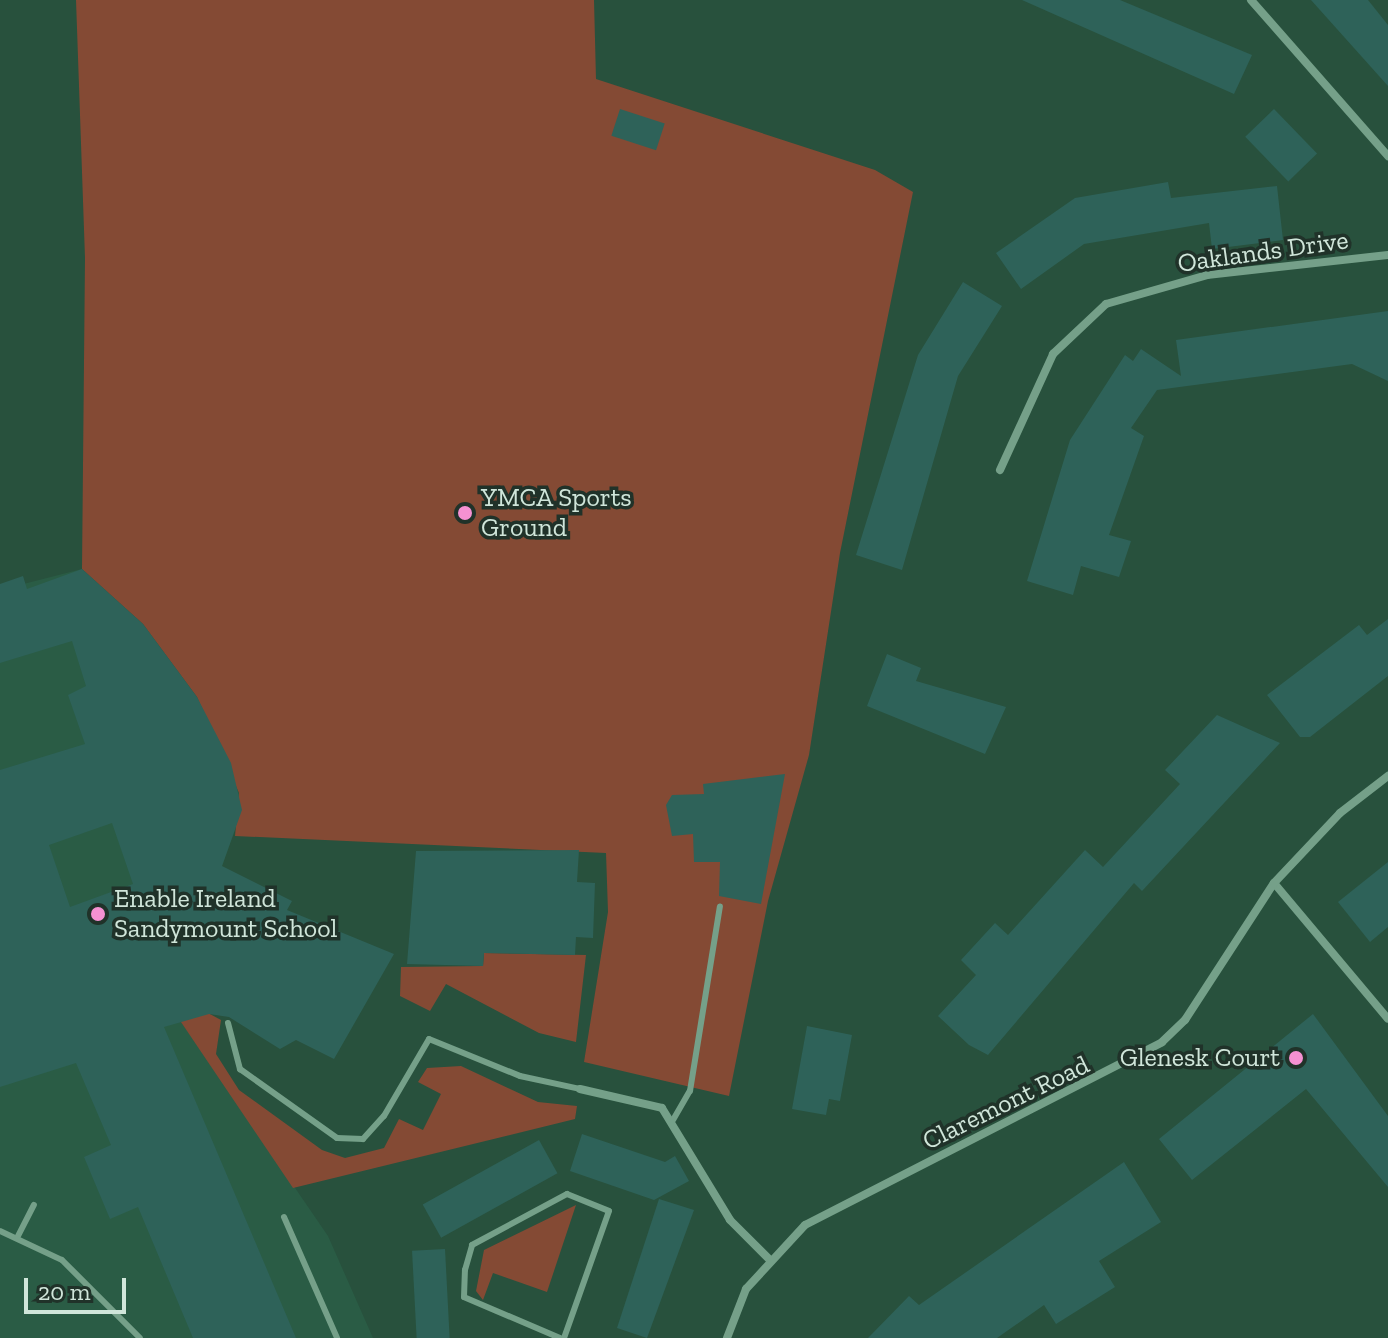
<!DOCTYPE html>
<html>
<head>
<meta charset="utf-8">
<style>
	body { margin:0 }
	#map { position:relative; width:1388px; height:1338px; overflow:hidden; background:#28513d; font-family:"Zilla Slab",serif }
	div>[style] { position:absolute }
	.built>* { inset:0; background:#2a5c45 }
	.green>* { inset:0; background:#844a34 }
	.building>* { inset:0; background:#2e6259; transform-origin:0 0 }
	.service>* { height:6px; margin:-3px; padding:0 3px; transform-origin:3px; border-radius:3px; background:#75a089 }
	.minor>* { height:8px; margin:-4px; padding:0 4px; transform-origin:4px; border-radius:4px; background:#75a089 }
	.dots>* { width:22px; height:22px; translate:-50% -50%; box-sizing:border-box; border:4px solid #203229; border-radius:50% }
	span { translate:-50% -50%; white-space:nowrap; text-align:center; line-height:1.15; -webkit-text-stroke:7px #203229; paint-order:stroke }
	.street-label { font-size:26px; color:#d0e6da }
	.poi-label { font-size:26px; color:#d0e6da }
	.left { translate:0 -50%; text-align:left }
	.right { translate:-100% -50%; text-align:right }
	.scale { position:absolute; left:24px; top:1278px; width:102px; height:36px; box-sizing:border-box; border:4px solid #d0e6da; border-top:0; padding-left:10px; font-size:24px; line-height:28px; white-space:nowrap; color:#d0e6da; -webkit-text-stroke:6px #203229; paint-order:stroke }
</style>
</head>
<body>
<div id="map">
	<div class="built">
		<i style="clip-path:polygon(82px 569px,143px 624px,197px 697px,239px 793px,242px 810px,222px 866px,156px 985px,328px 1236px,373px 1338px,0 1338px,0 590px)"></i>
	</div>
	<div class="green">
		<i style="clip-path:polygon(76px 0,594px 0,596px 79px,875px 170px,913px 192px,840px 553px,809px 755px,768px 901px,729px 1096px,584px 1062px,608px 912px,606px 853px,235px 836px,239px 793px,197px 697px,143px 624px,82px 569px,85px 258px)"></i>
		<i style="clip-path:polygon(484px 953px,586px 955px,576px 1042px,539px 1033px,446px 984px,430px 1011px,400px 996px,401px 967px,483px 966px)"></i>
		<i style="clip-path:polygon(156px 985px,221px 1020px,216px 1054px,239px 1090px,322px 1150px,345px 1158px,384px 1148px,399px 1119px,423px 1130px,441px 1094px,418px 1082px,427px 1068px,461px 1066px,538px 1102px,577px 1106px,575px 1119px,293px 1188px)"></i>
		<i style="clip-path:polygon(576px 1205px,547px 1292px,493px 1273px,483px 1300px,476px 1291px,484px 1250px)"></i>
	</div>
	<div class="building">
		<i style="clip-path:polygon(1022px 0,1120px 0,1252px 55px,1234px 94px)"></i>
		<i style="clip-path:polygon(1311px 0,1368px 0,1388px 25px,1388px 86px)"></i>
		<i style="left:620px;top:109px;width:47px;height:28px;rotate:18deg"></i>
		<i style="left:1274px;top:109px;width:62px;height:40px;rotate:46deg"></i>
		<i style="clip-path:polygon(1168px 182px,1171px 198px,1277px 186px,1283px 240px,1212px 249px,1209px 223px,1084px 244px,1021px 289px,996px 253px,1075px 198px)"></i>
		<i style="clip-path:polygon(963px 282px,1002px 306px,958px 376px,902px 570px,856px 555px,918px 355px)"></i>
		<i style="clip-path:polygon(1388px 311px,1388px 381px,1352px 364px,1157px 390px,1131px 428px,1144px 436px,1109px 535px,1131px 541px,1119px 577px,1081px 566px,1073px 595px,1027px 581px,1070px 440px,1125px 355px,1133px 361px,1141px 349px,1181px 376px,1176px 340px)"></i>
		<i style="clip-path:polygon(evenodd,82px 569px,143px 624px,197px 697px,231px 763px,242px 810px,222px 866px,292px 901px,287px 910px,394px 954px,334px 1059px,296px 1040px,280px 1049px,229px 1017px,209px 1014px,164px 1027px,296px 1338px,193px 1338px,138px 1207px,110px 1219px,84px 1157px,111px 1145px,76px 1063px,0 1087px,0 770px,85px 744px,68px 695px,86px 686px,72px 641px,0 663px,0 584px,23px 576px,27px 589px,82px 569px,112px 823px,133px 884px,70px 907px,49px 845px,112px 823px)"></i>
		<i style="clip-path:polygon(1388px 619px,1388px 676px,1310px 737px,1300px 737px,1267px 695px,1359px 625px,1367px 635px)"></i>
		<i style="clip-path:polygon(887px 654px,921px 668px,916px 681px,1006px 707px,985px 754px,867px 706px)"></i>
		<i style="clip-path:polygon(1217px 715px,1280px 743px,1142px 891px,1134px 883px,988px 1055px,969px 1045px,938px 1016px,976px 975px,961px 960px,995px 923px,1008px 935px,1085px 850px,1103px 867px,1180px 784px,1165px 770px)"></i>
		<i style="clip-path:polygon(785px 774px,761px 904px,719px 896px,720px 862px,694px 862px,693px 834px,672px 836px,666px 805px,672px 795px,704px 794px,703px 784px)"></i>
		<i style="clip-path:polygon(579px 850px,577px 882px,595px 883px,593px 938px,576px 937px,575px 955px,484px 953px,483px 966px,407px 964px,416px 851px)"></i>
		<i style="clip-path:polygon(1388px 862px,1388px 927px,1370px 942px,1338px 902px)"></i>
		<i style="clip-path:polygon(1313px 1014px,1388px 1116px,1388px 1187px,1306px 1089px,1192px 1180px,1159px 1139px)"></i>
		<i style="clip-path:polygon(807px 1026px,852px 1035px,840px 1101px,829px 1099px,826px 1115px,792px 1109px)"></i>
		<i style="clip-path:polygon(582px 1134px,665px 1162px,675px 1156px,689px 1181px,654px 1200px,570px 1171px)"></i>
		<i style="left:539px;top:1140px;width:38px;height:133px;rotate:61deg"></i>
		<i style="clip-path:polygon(1124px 1162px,1161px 1222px,1099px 1261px,1115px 1287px,1056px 1324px,1044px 1305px,997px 1338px,868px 1338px,909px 1296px,919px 1305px)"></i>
		<i style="clip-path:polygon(659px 1199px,694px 1210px,647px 1338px,617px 1328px)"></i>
		<i style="left:445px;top:1249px;width:89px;height:33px;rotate:87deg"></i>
	</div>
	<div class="service">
		<i style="left:228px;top:1023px;width:48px;rotate:75.4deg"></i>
		<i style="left:240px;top:1069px;width:119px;rotate:35.4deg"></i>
		<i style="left:337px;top:1138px;width:26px;rotate:2deg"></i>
		<i style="left:363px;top:1139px;width:31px;rotate:-48deg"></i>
		<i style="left:384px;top:1116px;width:89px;rotate:-59.7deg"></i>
		<i style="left:429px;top:1039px;width:98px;rotate:22.1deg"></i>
		<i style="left:520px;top:1076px;width:61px;rotate:12.2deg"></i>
		<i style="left:673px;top:1120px;width:34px;rotate:-60deg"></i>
		<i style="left:690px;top:1091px;width:187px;rotate:-80.8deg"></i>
		<i style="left:284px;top:1217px;width:132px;rotate:66.3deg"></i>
		<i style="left:0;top:1231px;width:68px;rotate:25.1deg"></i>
		<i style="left:62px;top:1260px;width:110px;rotate:45deg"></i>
		<i style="left:18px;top:1236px;width:35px;rotate:-63deg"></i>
		<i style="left:560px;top:1338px;width:104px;rotate:-156.9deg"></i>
		<i style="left:464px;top:1297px;width:27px;rotate:-88deg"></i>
		<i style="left:465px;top:1270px;width:26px;rotate:-74deg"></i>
		<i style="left:472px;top:1245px;width:108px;rotate:-28.2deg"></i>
		<i style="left:567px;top:1194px;width:45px;rotate:22deg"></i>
		<i style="left:609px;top:1211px;width:135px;rotate:109.5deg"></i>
	</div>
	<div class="minor">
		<i style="left:1251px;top:0;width:208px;rotate:48.7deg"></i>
		<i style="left:1000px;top:470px;width:128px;rotate:-65.4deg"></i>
		<i style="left:1053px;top:354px;width:73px;rotate:-43.3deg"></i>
		<i style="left:1106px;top:304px;width:105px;rotate:-16deg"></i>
		<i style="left:1207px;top:275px;width:182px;rotate:-6.3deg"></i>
		<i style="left:1274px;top:883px;width:177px;rotate:50deg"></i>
		<i style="left:580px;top:1089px;width:84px;rotate:13deg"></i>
		<i style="left:662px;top:1108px;width:131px;rotate:58.7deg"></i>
		<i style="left:730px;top:1220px;width:55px;rotate:45deg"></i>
		<i style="left:727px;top:1338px;width:53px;rotate:-68.8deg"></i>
		<i style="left:746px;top:1289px;width:87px;rotate:-47.3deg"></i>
		<i style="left:805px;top:1225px;width:401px;rotate:-27.1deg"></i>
		<i style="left:1162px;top:1042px;width:32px;rotate:-44deg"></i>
		<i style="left:1185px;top:1020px;width:163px;rotate:-57deg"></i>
		<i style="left:1274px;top:883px;width:96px;rotate:-46.7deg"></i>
		<i style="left:1340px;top:813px;width:61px;rotate:-37.6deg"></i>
	</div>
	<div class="dots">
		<i style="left:465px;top:513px;background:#f591d2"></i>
		<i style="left:98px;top:914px;background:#f591d2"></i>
		<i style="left:1296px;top:1058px;background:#f591d2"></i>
	</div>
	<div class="street-label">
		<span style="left:1263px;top:252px;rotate:-8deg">Oaklands Drive</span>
		<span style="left:1006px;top:1103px;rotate:-26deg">Claremont Road</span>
	</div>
	<div class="poi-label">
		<span class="left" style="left:481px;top:513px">YMCA Sports<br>Ground</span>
		<span class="left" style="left:114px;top:914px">Enable Ireland<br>Sandymount School</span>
		<span class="right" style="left:1280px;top:1058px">Glenesk Court</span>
	</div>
	<div class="scale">20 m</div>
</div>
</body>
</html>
